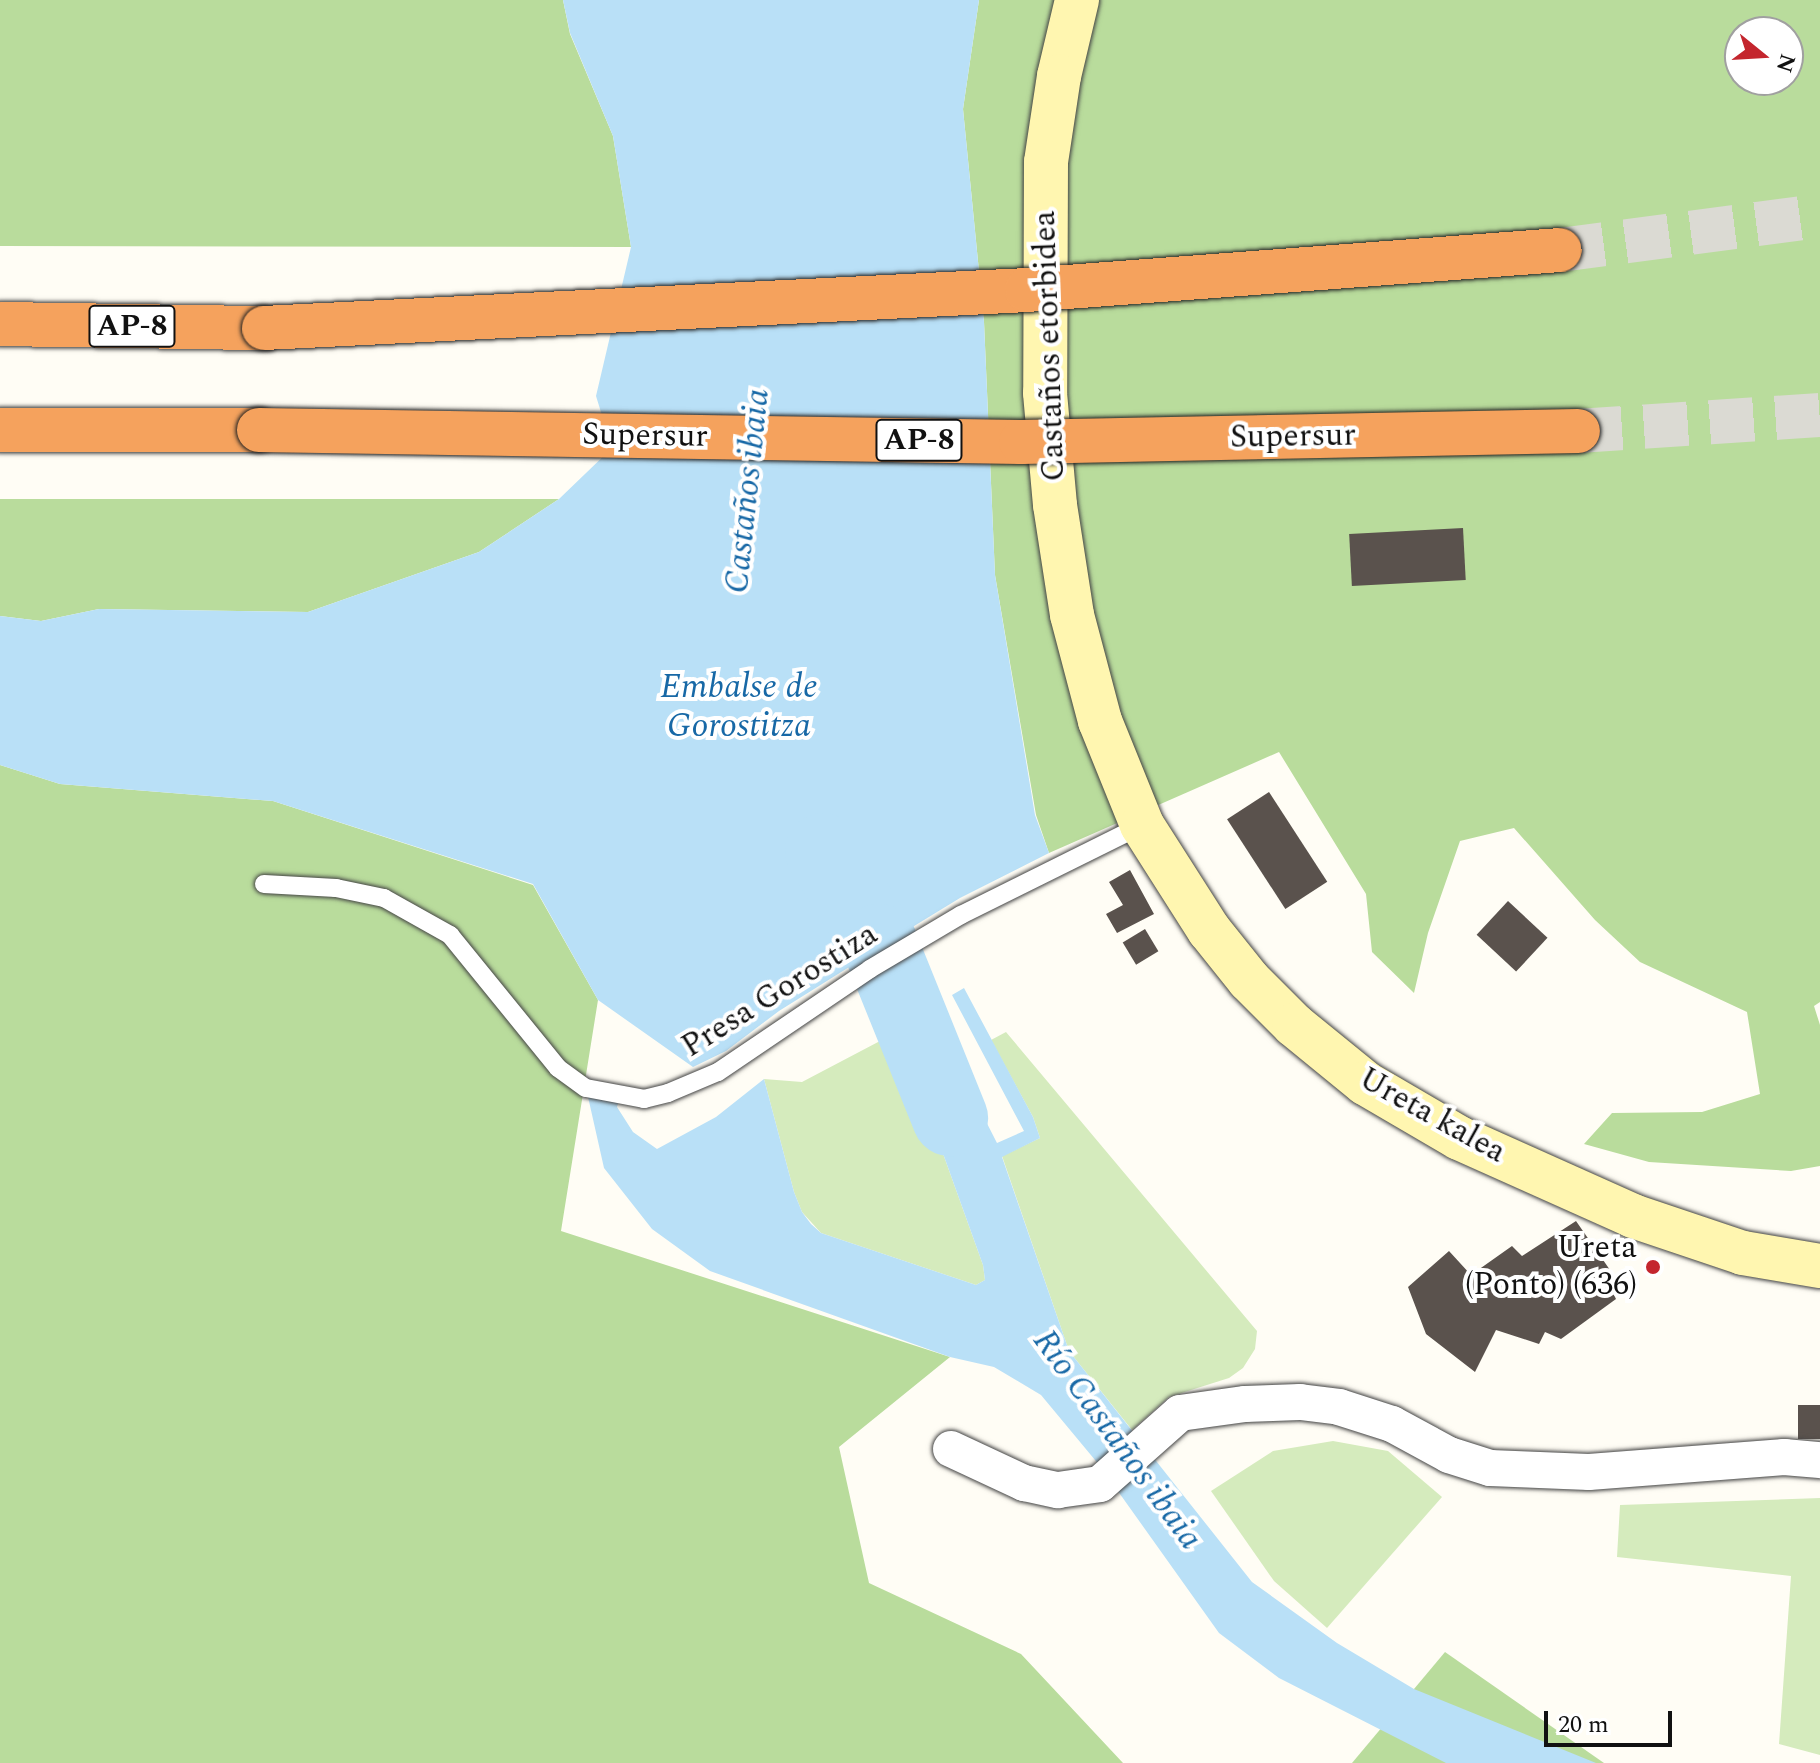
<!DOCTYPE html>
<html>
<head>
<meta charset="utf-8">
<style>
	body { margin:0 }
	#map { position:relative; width:1820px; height:1763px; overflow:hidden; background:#fffdf5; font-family:Spectral,serif }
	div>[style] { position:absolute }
	.green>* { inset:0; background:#d5ebbd }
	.forest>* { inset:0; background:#b9dc9c }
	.water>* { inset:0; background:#b9e0f7 }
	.river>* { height:76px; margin:-38px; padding:0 38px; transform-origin:38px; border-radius:38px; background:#b9e0f7 }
	.building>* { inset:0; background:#5a524d; transform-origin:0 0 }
	.highway-tunnel>* { height:44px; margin-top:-22px; transform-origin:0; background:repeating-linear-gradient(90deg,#dbdad3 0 44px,transparent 0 66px) }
	.roads { filter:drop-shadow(0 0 2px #444) drop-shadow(0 0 2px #444) }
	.lane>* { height:18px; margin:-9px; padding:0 9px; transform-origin:9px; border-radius:9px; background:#fff }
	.street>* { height:36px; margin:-18px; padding:0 18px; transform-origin:18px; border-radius:18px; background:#fff }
	.secondary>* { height:44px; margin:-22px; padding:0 22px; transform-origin:22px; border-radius:22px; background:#fff6b0 }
	.highway>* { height:44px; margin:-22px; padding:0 22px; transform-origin:22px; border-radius:22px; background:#f5a25d }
	.bridges { filter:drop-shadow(0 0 2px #222) drop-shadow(0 0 2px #222) }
	.highway-bridge>* { height:44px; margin:-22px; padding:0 22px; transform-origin:22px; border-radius:22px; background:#f5a25d }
	.dots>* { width:22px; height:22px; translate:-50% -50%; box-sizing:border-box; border:4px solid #fff; border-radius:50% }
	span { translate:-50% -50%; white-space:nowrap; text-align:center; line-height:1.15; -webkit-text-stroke:8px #fff; paint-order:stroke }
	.shield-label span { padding:2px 6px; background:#fff; border:2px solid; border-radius:6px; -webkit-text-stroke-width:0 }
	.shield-label { font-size:30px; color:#111; font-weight:700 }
	.street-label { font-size:32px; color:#111 }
	.poi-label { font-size:32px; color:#111 }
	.right { translate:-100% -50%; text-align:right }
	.water-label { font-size:34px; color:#1768a6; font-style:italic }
	.north { position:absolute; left:1724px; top:16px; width:80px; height:80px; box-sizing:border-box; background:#fff; border:2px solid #a0a0a0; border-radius:50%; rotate:108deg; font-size:22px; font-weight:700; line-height:32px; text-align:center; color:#111 }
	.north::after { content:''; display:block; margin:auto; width:28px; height:36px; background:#c4262e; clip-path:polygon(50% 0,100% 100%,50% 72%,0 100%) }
	.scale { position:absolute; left:1544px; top:1711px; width:128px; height:36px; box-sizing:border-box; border:4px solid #111; border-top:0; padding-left:10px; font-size:24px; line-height:28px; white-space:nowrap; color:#111; -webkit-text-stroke:6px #fff; paint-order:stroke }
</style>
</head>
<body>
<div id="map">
	<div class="green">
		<i style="clip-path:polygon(899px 1031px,983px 1265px,985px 1280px,976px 1285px,821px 1233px,802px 1212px,794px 1192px,764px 1079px,802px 1082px)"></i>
		<i style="clip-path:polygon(1006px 1032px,1257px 1331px,1255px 1349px,1243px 1368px,1229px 1378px,1169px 1397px,1132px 1430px,1069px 1351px,1002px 1156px,1040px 1138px,1033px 1117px,991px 1040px)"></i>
		<i style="clip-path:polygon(1333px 1441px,1388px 1451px,1442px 1497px,1327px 1628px,1274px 1581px,1211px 1491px,1273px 1451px)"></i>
		<i style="clip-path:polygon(1820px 1498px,1820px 1755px,1779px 1744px,1791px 1576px,1617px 1557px,1620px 1505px)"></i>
	</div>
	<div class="forest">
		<i style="clip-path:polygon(0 0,563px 0,570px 34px,613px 136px,631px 247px,0 246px)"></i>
		<i style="clip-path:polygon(evenodd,979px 0,1820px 0,1820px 1002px,1814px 1006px,1820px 1025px,1820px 1166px,1791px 1171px,1649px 1162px,1584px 1144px,1612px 1113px,1702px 1112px,1760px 1094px,1747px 1012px,1640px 962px,1595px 920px,1514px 828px,1460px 841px,1428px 933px,1414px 993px,1372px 952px,1366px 894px,1279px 752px,1049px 853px,1036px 815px,995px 575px,984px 322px,963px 109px,979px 0,1740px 32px,1788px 32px,1788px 80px,1740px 80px,1740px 32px)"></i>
		<i style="clip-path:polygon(0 499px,559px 499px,479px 552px,308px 612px,99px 609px,41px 621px,0 616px)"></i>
		<i style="clip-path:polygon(0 765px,60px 784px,273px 801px,533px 885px,598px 1000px,561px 1231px,950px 1357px,839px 1447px,869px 1583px,1021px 1654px,1123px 1763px,0 1763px)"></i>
		<i style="clip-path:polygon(1445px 1652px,1604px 1763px,1352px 1763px)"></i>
	</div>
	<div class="water">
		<i style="clip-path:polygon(563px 0,979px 0,963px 109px,984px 322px,995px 575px,1035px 815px,1049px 853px,960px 898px,901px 934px,879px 942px,854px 964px,779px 1011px,726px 1051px,693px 1067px,598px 1000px,533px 884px,273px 801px,60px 784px,0 765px,0 616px,41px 621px,99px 609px,308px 612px,479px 552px,559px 499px,612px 448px,596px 396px,631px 247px,613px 136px,570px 33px)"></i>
		<i style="clip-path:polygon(964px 988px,1033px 1117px,1040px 1138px,1002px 1157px,1069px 1351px,1252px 1582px,1337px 1643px,1414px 1689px,1596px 1763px,1446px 1763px,1279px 1678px,1219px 1633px,1100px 1466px,1041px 1395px,994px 1367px,950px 1357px,710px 1271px,652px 1229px,604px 1168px,586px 1088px,620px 1097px,617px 1107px,633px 1132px,657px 1149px,716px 1117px,764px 1079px,794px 1192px,802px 1212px,811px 1224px,821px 1233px,976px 1285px,985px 1280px,983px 1265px,899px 1031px,930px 1012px,997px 1143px,1024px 1131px,952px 995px)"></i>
	</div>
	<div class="river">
		<i style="left:823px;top:851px;width:107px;rotate:58.4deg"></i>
		<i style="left:879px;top:942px;width:190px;rotate:68deg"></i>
	</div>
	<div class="building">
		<i style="left:1463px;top:528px;width:52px;height:114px;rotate:87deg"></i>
		<i style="left:1269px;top:792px;width:107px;height:50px;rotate:57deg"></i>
		<i style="clip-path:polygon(1130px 870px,1154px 914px,1117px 933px,1106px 914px,1123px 905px,1109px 882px)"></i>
		<i style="left:1508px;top:901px;width:54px;height:46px;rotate:43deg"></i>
		<i style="left:1145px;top:929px;width:26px;height:26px;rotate:59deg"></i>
		<i style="clip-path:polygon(1576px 1221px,1610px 1270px,1605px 1277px,1616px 1299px,1561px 1339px,1545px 1332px,1539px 1344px,1496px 1330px,1475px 1372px,1426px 1334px,1408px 1287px,1449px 1251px,1471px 1275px,1512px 1246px,1522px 1256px)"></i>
		<i style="left:1820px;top:1405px;width:34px;height:22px;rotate:90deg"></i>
	</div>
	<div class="highway-tunnel">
		<i style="left:1560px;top:250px;width:262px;rotate:-7.5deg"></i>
		<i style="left:1578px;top:431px;width:243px;rotate:-3.8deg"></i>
	</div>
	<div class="roads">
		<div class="lane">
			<i style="left:264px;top:884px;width:72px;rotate:3.2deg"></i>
			<i style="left:336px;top:888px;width:49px;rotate:11.8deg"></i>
			<i style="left:384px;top:898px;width:76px;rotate:29.3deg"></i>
			<i style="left:450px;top:935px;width:171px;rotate:50.9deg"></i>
			<i style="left:558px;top:1068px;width:34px;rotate:36deg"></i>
			<i style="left:586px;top:1088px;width:59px;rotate:10.7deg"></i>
			<i style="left:644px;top:1099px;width:25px;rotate:-14deg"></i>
			<i style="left:668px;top:1093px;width:54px;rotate:-22.8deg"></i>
			<i style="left:718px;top:1072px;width:184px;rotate:-34.1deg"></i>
			<i style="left:870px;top:969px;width:106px;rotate:-30.7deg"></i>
			<i style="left:961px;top:915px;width:202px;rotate:-26.4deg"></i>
		</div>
		<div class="street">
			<i style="left:951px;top:1449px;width:81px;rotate:25deg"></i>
			<i style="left:1024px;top:1483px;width:35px;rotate:12deg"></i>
			<i style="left:1058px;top:1490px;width:42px;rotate:-8.1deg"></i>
			<i style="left:1100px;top:1484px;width:107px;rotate:-41.6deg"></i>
			<i style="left:1180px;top:1413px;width:66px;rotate:-7.9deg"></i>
			<i style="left:1245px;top:1404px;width:55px;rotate:-2.1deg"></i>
			<i style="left:1300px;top:1402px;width:39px;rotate:7deg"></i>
			<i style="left:1339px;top:1407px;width:56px;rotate:17.8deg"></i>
			<i style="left:1392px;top:1424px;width:65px;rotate:28.5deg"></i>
			<i style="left:1449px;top:1455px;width:43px;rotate:17.6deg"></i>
			<i style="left:1490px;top:1468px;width:99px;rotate:2.3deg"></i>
			<i style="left:1589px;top:1472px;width:196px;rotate:-4.4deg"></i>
			<i style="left:1784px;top:1457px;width:36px;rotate:5deg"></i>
		</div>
		<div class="secondary">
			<i style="left:1077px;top:0;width:78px;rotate:103.3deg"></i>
			<i style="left:1059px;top:76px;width:87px;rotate:98.6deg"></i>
			<i style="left:1046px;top:162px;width:231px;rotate:90.2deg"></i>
			<i style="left:1045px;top:393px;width:112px;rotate:84.9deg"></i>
			<i style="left:1055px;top:505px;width:111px;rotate:81.2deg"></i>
			<i style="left:1072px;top:615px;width:110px;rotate:75.2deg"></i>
			<i style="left:1100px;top:721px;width:112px;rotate:68deg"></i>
			<i style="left:1142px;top:825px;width:125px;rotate:57.5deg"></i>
			<i style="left:1209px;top:930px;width:64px;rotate:51.3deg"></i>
			<i style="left:1249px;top:980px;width:64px;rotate:45deg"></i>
			<i style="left:1294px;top:1025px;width:92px;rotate:39.2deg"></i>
			<i style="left:1365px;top:1083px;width:109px;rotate:30.3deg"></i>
			<i style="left:1459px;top:1138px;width:191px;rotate:24.1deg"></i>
			<i style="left:1633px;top:1216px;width:116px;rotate:18.6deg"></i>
			<i style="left:1743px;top:1253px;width:78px;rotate:9.6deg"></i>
		</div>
		<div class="highway">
			<i style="left:0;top:324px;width:264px;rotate:0.9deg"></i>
			<i style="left:0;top:430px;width:259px"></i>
		</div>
	</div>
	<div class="bridges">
		<div class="highway-bridge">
			<i style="left:264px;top:328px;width:764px;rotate:-2.85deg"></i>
			<i style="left:1027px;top:290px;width:534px;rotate:-4.29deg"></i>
			<i style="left:259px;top:430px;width:762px;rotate:0.9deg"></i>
			<i style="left:1021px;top:442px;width:557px;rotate:-1.13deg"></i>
		</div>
	</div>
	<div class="dots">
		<i style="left:1653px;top:1267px;background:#c4262e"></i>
	</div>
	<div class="shield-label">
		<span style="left:132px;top:326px">AP-8</span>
		<span style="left:919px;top:440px">AP-8</span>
	</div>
	<div class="street-label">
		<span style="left:1050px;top:346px;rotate:-92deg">Castaños etorbidea</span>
		<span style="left:645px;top:436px;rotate:1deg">Supersur</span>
		<span style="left:1293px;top:437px;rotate:-1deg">Supersur</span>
		<span style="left:780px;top:991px;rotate:-32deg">Presa Gorostiza</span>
		<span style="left:1432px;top:1116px;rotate:29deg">Ureta kalea</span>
	</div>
	<div class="poi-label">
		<span class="right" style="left:1637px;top:1267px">Ureta<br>(Ponto) (636)</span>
	</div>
	<div class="water-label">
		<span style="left:748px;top:491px;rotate:-84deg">Castaños ibaia</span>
		<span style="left:739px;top:707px">Embalse de<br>Gorostitza</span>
		<span style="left:1117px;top:1440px;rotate:54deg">Río Castaños ibaia</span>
	</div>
	<div class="north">N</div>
	<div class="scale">20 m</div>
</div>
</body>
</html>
